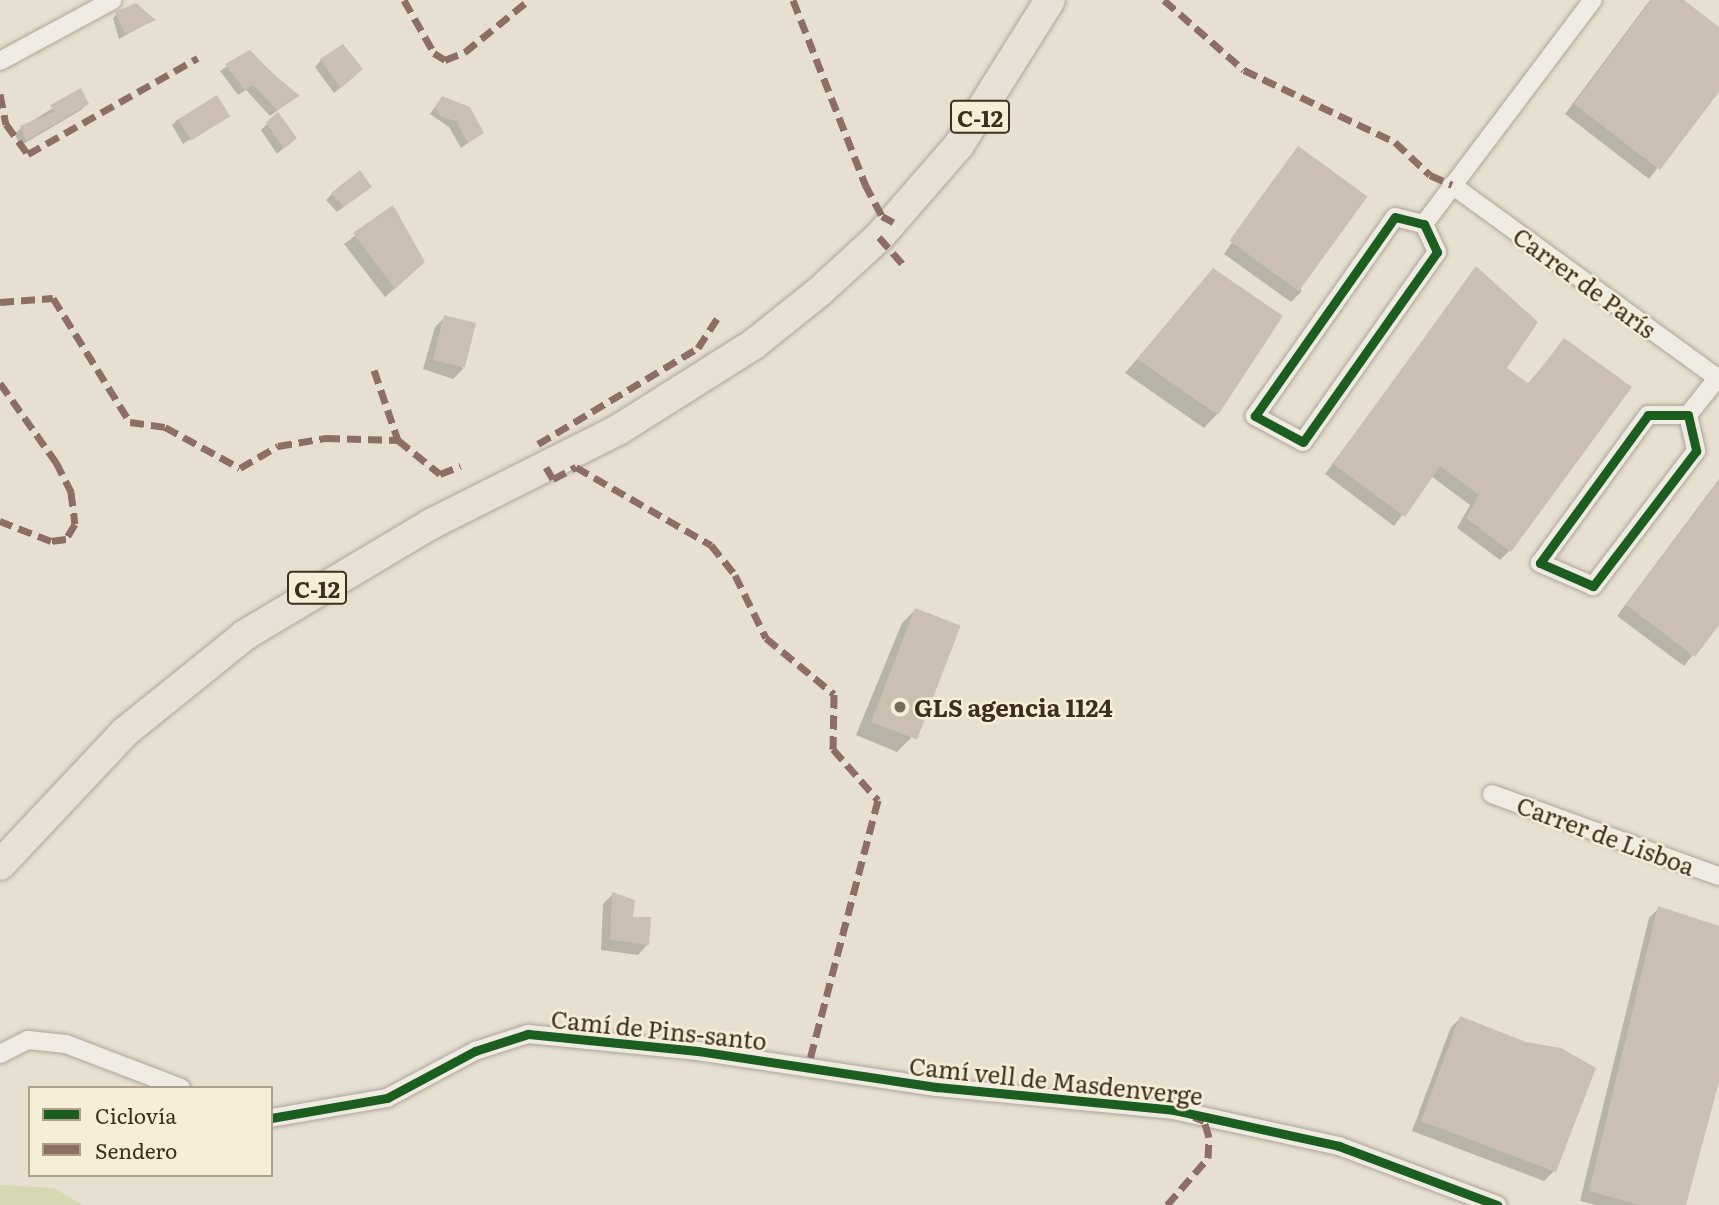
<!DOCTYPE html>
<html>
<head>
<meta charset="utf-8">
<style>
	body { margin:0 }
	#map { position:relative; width:1719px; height:1205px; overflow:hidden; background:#e7e0d1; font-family:Literata,serif }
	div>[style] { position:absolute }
	.green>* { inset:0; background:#d6d7b3 }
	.shadow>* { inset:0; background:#0003 }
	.building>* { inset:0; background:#cbbfb2; transform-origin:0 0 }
	.roads { filter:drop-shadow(0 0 2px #ada599) drop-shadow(0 0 2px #ada599) }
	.street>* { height:18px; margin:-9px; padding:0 9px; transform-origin:9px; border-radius:9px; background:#efebe3 }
	.primary>* { height:30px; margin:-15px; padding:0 15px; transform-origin:15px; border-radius:15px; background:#e6e1d4 }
	.quiet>* { height:7px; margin-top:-3.5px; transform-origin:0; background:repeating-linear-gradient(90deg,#8d6e63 0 14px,transparent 0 21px) }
	.cycleway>* { height:9px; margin:-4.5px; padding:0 4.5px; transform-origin:4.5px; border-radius:4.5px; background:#1b5e20 }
	.dots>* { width:19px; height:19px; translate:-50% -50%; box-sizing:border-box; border:4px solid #f7eed8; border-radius:50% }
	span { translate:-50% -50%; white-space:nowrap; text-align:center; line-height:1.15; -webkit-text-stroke:5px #f7eed8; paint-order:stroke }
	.shield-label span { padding:2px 5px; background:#f7eed8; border:2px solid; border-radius:5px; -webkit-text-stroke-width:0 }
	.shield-label { font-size:23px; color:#3d2e20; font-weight:700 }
	.street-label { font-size:24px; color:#3d2e20 }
	.poi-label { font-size:24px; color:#3d2e20; font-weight:700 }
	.left { translate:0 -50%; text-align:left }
	.legend { position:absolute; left:28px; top:1086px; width:245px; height:91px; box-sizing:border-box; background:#f7eed8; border:2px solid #ada18e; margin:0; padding:9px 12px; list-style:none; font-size:21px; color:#3d2e20 }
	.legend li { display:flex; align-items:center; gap:14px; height:35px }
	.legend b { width:35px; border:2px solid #ada18e }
</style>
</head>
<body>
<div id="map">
	<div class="green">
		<i style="clip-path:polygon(0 1185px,54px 1188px,83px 1205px,0 1205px)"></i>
	</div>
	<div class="shadow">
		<i style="clip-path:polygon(1650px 0,1681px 0,1719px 29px,1719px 89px,1649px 179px,1565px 114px)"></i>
		<i style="clip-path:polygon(120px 11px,153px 20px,119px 39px,113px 18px)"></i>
		<i style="clip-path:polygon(250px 52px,297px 96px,270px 116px,246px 90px,238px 95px,220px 71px)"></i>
		<i style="clip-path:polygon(321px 60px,355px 76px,334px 93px,315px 67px)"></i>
		<i style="clip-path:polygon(80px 91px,87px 104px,81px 110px,20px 146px,15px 134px,21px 128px)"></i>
		<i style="clip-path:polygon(442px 98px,482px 133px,461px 148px,449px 127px,430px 114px)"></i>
		<i style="clip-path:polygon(277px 114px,288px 144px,277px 154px,261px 130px)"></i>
		<i style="clip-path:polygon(227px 116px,183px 144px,172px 125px,178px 119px)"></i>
		<i style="clip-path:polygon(1298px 149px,1301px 292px,1291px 302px,1224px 254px)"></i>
		<i style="clip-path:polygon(370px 187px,337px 212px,326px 200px,332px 194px)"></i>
		<i style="clip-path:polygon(393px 207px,413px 272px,385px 297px,344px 244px)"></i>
		<i style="clip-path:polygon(1476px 268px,1505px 368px,1527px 385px,1565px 340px,1510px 550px,1500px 560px,1457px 528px,1470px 505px,1431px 476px,1394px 526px,1325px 474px)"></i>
		<i style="clip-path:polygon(1213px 270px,1217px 414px,1204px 428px,1125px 373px)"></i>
		<i style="clip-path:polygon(445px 317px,463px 369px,453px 379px,423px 369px,435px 327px)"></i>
		<i style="clip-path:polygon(1719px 479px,1719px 622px,1684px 666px,1617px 616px)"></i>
		<i style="clip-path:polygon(915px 610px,911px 738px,897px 752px,856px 735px,902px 623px)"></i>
		<i style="clip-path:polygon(613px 894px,647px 945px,638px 955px,601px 950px,603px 904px)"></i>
		<i style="clip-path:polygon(1659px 908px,1719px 927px,1719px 1075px,1684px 1205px,1596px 1205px,1580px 1201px,1649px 918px)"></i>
		<i style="clip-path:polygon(1461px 1018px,1554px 1171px,1544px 1181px,1412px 1131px,1451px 1027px)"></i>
	</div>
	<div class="building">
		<i style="clip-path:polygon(1651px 0,1684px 0,1719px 27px,1719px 92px,1660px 170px,1574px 104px)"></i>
		<i style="clip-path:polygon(136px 3px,156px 20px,125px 34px,115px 12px)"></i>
		<i style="clip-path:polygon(343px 44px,363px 69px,341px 88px,320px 59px)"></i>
		<i style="clip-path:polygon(250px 50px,272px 73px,300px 96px,277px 110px,253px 85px,245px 90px,225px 64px)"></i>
		<i style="clip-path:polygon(81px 88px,89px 104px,26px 141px,20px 126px,54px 112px,50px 105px)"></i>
		<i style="left:217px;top:95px;width:25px;height:46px;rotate:58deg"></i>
		<i style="clip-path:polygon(442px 96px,470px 107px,484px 133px,468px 143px,456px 121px,441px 117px,435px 107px)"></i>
		<i style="clip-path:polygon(278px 112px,297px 138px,284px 149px,266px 122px)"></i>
		<i style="left:1298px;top:146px;width:86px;height:117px;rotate:36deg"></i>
		<i style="clip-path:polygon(360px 170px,372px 187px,344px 207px,331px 193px)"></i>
		<i style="clip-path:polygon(393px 205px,425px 262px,395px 289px,353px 233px)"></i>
		<i style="clip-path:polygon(1476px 266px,1538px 322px,1507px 368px,1529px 384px,1564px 338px,1632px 387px,1511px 552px,1466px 518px,1479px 495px,1440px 466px,1405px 517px,1333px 464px)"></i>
		<i style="clip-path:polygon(1213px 268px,1283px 316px,1218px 415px,1137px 359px)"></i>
		<i style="left:444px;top:315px;width:33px;height:46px;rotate:14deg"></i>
		<i style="clip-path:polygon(1719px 480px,1719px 625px,1695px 657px,1626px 605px)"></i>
		<i style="left:915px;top:608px;width:49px;height:122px;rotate:21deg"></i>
		<i style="clip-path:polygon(612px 892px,635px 900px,633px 917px,651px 917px,649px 945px,610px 940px)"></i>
		<i style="clip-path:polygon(1658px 906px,1719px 926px,1719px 1082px,1686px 1205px,1639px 1205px,1589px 1191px)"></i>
		<i style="clip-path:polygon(1460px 1016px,1526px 1042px,1561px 1048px,1596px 1068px,1556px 1172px,1421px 1121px)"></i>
	</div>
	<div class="roads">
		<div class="street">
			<i style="left:0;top:61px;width:128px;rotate:-28.4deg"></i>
			<i style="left:1452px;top:185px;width:330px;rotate:36deg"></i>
			<i style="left:1395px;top:217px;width:30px;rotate:14deg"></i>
			<i style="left:1424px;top:224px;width:31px;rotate:65deg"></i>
			<i style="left:1437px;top:252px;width:232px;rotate:125.2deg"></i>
			<i style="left:1303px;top:442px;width:55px;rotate:-151.6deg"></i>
			<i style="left:1255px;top:416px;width:243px;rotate:-54.9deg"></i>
			<i style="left:1424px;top:224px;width:281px;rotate:-53deg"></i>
			<i style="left:1648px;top:415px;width:40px"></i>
			<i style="left:1688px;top:415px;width:37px;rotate:77deg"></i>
			<i style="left:1696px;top:451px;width:170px;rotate:127.3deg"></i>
			<i style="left:1593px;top:586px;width:58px;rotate:-156.5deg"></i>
			<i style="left:1540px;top:563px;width:183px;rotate:-53.9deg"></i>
			<i style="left:1688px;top:415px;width:50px;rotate:-51.5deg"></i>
			<i style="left:1492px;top:794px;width:241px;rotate:19.9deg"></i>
			<i style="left:0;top:1054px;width:31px;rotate:-27deg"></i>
			<i style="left:28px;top:1040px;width:38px;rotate:6deg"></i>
			<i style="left:66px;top:1044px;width:123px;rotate:20.9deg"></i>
			<i style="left:271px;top:1118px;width:118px;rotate:-9.8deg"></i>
			<i style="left:387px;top:1098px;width:100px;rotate:-28.1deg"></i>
			<i style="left:475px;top:1051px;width:56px;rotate:-17.8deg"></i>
			<i style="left:528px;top:1034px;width:171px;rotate:5.7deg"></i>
			<i style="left:698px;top:1051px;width:241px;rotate:8.6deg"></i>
			<i style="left:936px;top:1087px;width:239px;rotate:5.5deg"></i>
			<i style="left:1174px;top:1110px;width:169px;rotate:12.3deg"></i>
			<i style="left:1339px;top:1146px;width:169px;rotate:20.5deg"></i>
		</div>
		<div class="primary">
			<i style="left:0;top:865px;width:183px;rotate:-46.8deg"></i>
			<i style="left:125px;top:732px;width:154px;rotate:-38.9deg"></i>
			<i style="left:245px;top:635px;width:217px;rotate:-30.8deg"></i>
			<i style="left:431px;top:524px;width:209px;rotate:-26.7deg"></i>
			<i style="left:618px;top:430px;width:161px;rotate:-32.3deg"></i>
			<i style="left:754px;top:344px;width:83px;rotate:-38.7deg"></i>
			<i style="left:819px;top:292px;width:81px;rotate:-42.5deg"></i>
			<i style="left:879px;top:237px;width:122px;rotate:-49deg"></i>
			<i style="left:959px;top:145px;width:171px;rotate:-57.9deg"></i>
		</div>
	</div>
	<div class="quiet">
		<i style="left:404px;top:0;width:61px;rotate:60.5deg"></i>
		<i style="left:434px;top:53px;width:13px;rotate:32deg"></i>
		<i style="left:445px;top:60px;width:22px;rotate:-22deg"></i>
		<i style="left:465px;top:52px;width:82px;rotate:-39.1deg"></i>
		<i style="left:793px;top:0;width:198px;rotate:68.6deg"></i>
		<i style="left:865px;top:184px;width:36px;rotate:62deg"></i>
		<i style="left:882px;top:216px;width:13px;rotate:29deg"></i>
		<i style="left:1164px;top:0;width:106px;rotate:41.2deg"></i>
		<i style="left:1244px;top:70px;width:167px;rotate:25.5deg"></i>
		<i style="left:1395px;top:142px;width:48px;rotate:43.3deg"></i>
		<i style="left:1430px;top:175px;width:24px;rotate:24deg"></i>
		<i style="left:0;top:94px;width:31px;rotate:79deg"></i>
		<i style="left:6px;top:124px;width:37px;rotate:54deg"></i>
		<i style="left:28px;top:154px;width:195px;rotate:-29.5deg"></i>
		<i style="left:879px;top:237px;width:41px;rotate:48.9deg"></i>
		<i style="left:0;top:302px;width:53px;rotate:-4.3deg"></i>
		<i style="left:53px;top:298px;width:146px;rotate:58.2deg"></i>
		<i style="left:130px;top:422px;width:35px;rotate:8deg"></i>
		<i style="left:165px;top:427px;width:85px;rotate:28.7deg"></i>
		<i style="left:240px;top:468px;width:44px;rotate:-30.1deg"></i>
		<i style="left:278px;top:446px;width:49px;rotate:-9.5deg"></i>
		<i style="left:326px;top:438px;width:72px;rotate:1.6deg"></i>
		<i style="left:374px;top:370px;width:74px;rotate:71.1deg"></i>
		<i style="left:398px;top:440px;width:54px;rotate:39deg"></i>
		<i style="left:440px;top:474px;width:22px;rotate:-21deg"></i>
		<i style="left:0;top:383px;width:97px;rotate:54.7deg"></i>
		<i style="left:56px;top:462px;width:34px;rotate:63deg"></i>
		<i style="left:71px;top:492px;width:32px;rotate:83deg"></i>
		<i style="left:75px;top:524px;width:17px;rotate:121deg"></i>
		<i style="left:66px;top:539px;width:15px;rotate:172deg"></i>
		<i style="left:51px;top:541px;width:55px;rotate:-158.6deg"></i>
		<i style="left:538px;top:444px;width:187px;rotate:-31deg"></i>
		<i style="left:698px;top:348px;width:35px;rotate:-57deg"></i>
		<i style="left:546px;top:467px;width:14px;rotate:60deg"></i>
		<i style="left:553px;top:479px;width:26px;rotate:-28deg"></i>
		<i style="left:576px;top:467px;width:156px;rotate:30deg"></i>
		<i style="left:711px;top:545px;width:38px;rotate:51deg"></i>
		<i style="left:735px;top:575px;width:70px;rotate:63.8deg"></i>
		<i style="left:766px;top:638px;width:88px;rotate:39.5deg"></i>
		<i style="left:834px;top:694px;width:55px;rotate:91deg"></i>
		<i style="left:833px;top:749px;width:68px;rotate:48.6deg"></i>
		<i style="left:878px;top:800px;width:276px;rotate:104.7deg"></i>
		<i style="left:1167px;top:1205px;width:62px;rotate:-48.9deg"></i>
		<i style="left:1208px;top:1158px;width:21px;rotate:-87deg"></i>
		<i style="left:1209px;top:1137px;width:17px;rotate:-107deg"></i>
		<i style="left:1204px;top:1121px;width:11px;rotate:-158deg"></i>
	</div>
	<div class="cycleway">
		<i style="left:1395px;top:217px;width:30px;rotate:14deg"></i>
		<i style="left:1424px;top:224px;width:31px;rotate:65deg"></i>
		<i style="left:1437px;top:252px;width:232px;rotate:125.2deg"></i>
		<i style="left:1303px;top:442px;width:55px;rotate:-151.6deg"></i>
		<i style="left:1255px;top:416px;width:243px;rotate:-54.9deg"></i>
		<i style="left:1648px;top:415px;width:40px"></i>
		<i style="left:1688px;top:415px;width:37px;rotate:77deg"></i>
		<i style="left:1696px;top:451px;width:170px;rotate:127.3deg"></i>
		<i style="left:1593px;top:586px;width:58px;rotate:-156.5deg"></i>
		<i style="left:1540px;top:563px;width:183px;rotate:-53.9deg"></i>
		<i style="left:271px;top:1118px;width:118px;rotate:-9.8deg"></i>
		<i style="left:387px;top:1098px;width:100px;rotate:-28.1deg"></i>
		<i style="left:475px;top:1051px;width:56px;rotate:-17.8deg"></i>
		<i style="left:528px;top:1034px;width:171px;rotate:5.7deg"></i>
		<i style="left:698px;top:1051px;width:241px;rotate:8.6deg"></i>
		<i style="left:936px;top:1087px;width:239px;rotate:5.5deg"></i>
		<i style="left:1174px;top:1110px;width:169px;rotate:12.3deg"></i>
		<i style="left:1339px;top:1146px;width:169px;rotate:20.5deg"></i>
	</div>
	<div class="dots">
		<i style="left:900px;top:707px;background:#786c5e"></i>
	</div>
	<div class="shield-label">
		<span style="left:980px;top:117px">C-12</span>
		<span style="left:317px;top:588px">C-12</span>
	</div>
	<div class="street-label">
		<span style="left:1585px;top:282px;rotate:36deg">Carrer de París</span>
		<span style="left:1606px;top:835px;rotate:20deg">Carrer de Lisboa</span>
		<span style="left:659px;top:1029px;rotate:6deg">Camí de Pins-santo</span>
		<span style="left:1056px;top:1080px;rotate:6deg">Camí vell de Masdenverge</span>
	</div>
	<div class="poi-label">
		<span class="left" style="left:914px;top:707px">GLS agencia 1124</span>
	</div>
	<ul class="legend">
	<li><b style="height:9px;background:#1b5e20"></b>Ciclovía</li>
	<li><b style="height:9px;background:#8d6e63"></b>Sendero</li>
	</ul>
</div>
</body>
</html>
